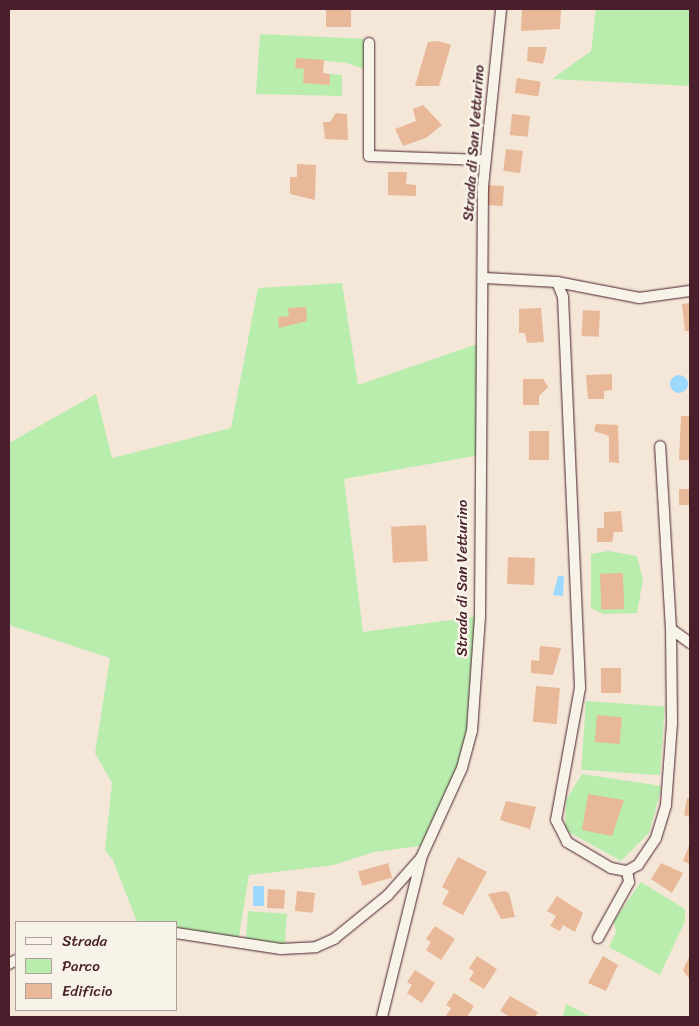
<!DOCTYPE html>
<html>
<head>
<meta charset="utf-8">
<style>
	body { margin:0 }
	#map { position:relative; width:699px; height:1026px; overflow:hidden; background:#f4e7d8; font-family:Sriracha,sans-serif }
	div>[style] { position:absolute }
	.green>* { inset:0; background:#b8edae; transform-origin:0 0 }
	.water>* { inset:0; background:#9dd9fe; transform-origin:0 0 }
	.round { border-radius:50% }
	.building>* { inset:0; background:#e8b898; transform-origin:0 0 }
	.roads { filter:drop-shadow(0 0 1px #4a1f2b) drop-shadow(0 0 1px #4a1f2b) }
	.minor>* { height:10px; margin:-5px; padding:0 5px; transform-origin:5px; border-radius:5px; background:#f7f3e8 }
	span { translate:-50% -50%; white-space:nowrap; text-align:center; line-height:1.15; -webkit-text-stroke:5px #f7f3e8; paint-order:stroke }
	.street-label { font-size:15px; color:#4a1f2b }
	.frame { position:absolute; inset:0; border:10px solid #4a1f2b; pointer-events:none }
	.legend { position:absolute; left:15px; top:921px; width:162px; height:90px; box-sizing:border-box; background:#f7f3e8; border:1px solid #b29e9c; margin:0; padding:6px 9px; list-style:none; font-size:15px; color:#4a1f2b }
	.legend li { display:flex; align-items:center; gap:10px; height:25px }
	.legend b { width:25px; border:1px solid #b29e9c }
</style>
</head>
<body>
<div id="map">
	<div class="green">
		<i style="clip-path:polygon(596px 9px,690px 9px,690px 86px,552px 79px,591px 51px)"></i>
		<i style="clip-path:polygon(260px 34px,367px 39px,367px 70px,347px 63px,296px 58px,295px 68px,304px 69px,303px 83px,329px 85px,330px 74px,342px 75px,342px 96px,256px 94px)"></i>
		<i style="clip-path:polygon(342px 283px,358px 385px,483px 342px,480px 455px,344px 479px,363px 632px,480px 616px,472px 731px,427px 845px,374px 852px,334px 865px,249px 875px,238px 942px,176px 933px,176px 922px,137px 922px,113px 860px,105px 850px,112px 783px,95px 753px,110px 658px,9px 625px,9px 443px,96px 394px,112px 458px,231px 428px,258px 288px)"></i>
		<i style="clip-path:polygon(608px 551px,637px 556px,643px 580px,637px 613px,603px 614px,591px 608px,591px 554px)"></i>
		<i style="left:586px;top:701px;width:79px;height:69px;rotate:4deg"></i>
		<i style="clip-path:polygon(582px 774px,662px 786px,649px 833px,621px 861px,565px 830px,566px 800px)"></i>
		<i style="clip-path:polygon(641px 882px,685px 909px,685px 921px,660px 975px,609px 947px,616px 932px,614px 921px)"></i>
		<i style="left:248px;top:911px;width:39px;height:31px;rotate:4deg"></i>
		<i style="clip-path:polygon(566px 1004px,591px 1017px,563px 1017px)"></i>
	</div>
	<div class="water">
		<i class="round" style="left:670px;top:375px;width:18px;height:18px"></i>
		<i style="clip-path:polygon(558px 576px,564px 576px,563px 596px,553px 595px)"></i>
		<i style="left:253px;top:886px;width:11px;height:20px"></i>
	</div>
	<div class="building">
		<i style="left:326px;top:9px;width:25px;height:18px"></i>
		<i style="clip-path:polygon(522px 9px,561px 9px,560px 29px,521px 31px)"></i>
		<i style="clip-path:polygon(438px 41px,451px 45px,439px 86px,415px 86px,428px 42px)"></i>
		<i style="clip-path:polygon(528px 47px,547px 47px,543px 64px,527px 61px)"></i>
		<i style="clip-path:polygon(296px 58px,324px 60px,323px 73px,330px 74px,330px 85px,303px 83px,304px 69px,295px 68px)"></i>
		<i style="left:517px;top:78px;width:24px;height:15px;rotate:9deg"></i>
		<i style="clip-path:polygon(423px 105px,442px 125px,426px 138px,403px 146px,395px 129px,416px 121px,413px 109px)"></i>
		<i style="clip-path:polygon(336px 113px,347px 114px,348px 140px,325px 139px,323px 122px,330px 122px)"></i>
		<i style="left:512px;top:114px;width:18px;height:21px;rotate:6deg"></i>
		<i style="left:506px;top:149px;width:17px;height:22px;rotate:7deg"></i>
		<i style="clip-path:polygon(297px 164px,316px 165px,315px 200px,290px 194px,290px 177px,297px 177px)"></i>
		<i style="clip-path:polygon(388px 172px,407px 172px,406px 184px,416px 185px,416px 196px,388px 195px)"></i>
		<i style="left:488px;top:185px;width:16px;height:20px;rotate:4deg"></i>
		<i style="clip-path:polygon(690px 303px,690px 331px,685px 331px,682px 304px)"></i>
		<i style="clip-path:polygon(306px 307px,307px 321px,279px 328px,278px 317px,289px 316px,288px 308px)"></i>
		<i style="clip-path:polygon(541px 308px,544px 342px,527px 343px,525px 333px,519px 333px,519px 309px)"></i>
		<i style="left:583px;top:310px;width:17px;height:26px;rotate:3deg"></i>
		<i style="clip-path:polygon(612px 374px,612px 390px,604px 391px,604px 399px,588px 399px,586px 375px)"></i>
		<i style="clip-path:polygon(523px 379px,543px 379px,548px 387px,539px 396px,539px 405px,523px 405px)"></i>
		<i style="clip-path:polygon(681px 416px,690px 416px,690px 460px,679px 460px)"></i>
		<i style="clip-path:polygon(596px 424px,618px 425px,619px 463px,609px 462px,609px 436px,594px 431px)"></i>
		<i style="left:529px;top:431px;width:20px;height:29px"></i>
		<i style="left:690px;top:489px;width:16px;height:11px;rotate:90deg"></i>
		<i style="clip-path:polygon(621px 511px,623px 532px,614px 532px,612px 542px,597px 542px,597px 528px,604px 528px,604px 512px)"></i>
		<i style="left:426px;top:525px;width:36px;height:35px;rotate:87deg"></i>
		<i style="left:508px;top:557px;width:27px;height:27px;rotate:2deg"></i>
		<i style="left:623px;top:573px;width:36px;height:23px;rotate:88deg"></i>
		<i style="clip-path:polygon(540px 646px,561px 648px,553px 675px,531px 673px,531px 660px,539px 661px)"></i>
		<i style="left:601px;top:668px;width:20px;height:25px"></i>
		<i style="left:536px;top:686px;width:24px;height:36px;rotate:5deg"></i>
		<i style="left:597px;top:715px;width:25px;height:27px;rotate:5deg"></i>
		<i style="clip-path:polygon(588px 794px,624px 800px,612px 836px,582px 830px)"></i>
		<i style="clip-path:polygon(687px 798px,690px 798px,690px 817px,684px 815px)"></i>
		<i style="clip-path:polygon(506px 801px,536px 807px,530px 829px,500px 820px)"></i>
		<i style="clip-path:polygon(690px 843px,690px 864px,683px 861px)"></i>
		<i style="clip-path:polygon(458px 857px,487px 872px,463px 915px,442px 904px,449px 891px,442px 887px)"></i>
		<i style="left:388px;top:863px;width:15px;height:31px;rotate:74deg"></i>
		<i style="clip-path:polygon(661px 863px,683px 873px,672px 893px,651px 879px)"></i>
		<i style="left:268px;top:889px;width:17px;height:19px;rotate:3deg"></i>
		<i style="left:297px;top:891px;width:18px;height:20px;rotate:6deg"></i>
		<i style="clip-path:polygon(504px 891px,509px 893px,515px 917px,501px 919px,488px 894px)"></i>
		<i style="clip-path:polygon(557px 896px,583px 913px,575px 932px,563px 925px,560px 931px,550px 926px,556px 916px,547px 911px)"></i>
		<i style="clip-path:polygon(435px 926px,455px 939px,441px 960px,426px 950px,431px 942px,426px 939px)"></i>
		<i style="clip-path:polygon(690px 955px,690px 980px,683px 970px)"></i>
		<i style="clip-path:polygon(477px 956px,497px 969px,484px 989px,469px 980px,474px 972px,469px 968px)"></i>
		<i style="clip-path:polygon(603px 956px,618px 965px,606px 991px,588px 983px)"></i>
		<i style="clip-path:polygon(415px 970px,435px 983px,422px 1003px,407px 993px,412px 985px,407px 982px)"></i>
		<i style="clip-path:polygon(454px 993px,474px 1006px,467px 1017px,446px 1016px,451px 1008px,446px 1005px)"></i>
		<i style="clip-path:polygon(510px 996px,538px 1012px,535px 1017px,510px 1017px,500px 1011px)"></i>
	</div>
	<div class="roads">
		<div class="minor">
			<i style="left:369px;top:43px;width:113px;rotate:90deg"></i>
			<i style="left:369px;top:156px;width:116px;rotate:2deg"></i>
			<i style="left:485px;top:278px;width:72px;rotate:3.2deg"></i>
			<i style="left:557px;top:282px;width:16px;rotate:68deg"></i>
			<i style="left:563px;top:297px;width:391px;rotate:87.5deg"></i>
			<i style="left:580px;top:688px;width:134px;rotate:100.3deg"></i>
			<i style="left:556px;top:820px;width:25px;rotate:63deg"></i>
			<i style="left:567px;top:842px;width:51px;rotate:30.6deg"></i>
			<i style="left:611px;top:868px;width:16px;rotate:11deg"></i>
			<i style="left:627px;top:871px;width:13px;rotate:-29deg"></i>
			<i style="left:638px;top:865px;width:32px;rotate:-56deg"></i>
			<i style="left:656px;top:838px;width:34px;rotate:-73deg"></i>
			<i style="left:666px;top:805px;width:82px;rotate:-85.8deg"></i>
			<i style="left:672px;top:723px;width:94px;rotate:-90.6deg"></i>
			<i style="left:671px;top:629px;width:183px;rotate:-93.4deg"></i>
			<i style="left:557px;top:282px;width:84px;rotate:11deg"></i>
			<i style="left:639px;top:298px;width:51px;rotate:-7.8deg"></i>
			<i style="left:671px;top:629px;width:24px;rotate:36deg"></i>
			<i style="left:176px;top:933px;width:106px;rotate:8.7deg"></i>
			<i style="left:281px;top:949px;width:35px;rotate:-3deg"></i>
			<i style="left:316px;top:947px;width:20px;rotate:-24deg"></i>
			<i style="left:334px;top:939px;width:70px;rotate:-39.2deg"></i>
			<i style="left:388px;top:895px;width:50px;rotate:-48.3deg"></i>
			<i style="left:421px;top:858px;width:99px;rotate:-65.5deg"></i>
			<i style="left:462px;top:768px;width:38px;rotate:-75deg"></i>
			<i style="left:472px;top:731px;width:115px;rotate:-86deg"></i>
			<i style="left:480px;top:616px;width:429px;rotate:-89.6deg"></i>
			<i style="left:483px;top:187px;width:179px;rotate:-84.2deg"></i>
			<i style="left:598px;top:938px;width:64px;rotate:-61deg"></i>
			<i style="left:629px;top:882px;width:11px;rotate:-100deg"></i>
			<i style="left:9px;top:964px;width:8px;rotate:-30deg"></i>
			<i style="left:382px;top:1017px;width:163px;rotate:-76.1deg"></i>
		</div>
	</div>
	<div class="street-label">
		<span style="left:474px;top:143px;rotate:-86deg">Strada di San Vetturino</span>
		<span style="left:463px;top:578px;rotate:-90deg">Strada di San Vetturino</span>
	</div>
	<div class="frame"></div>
	<ul class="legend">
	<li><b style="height:6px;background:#f7f3e8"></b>Strada</li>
	<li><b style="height:14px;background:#b8edae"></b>Parco</li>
	<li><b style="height:14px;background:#e8b898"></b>Edificio</li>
	</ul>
</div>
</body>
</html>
